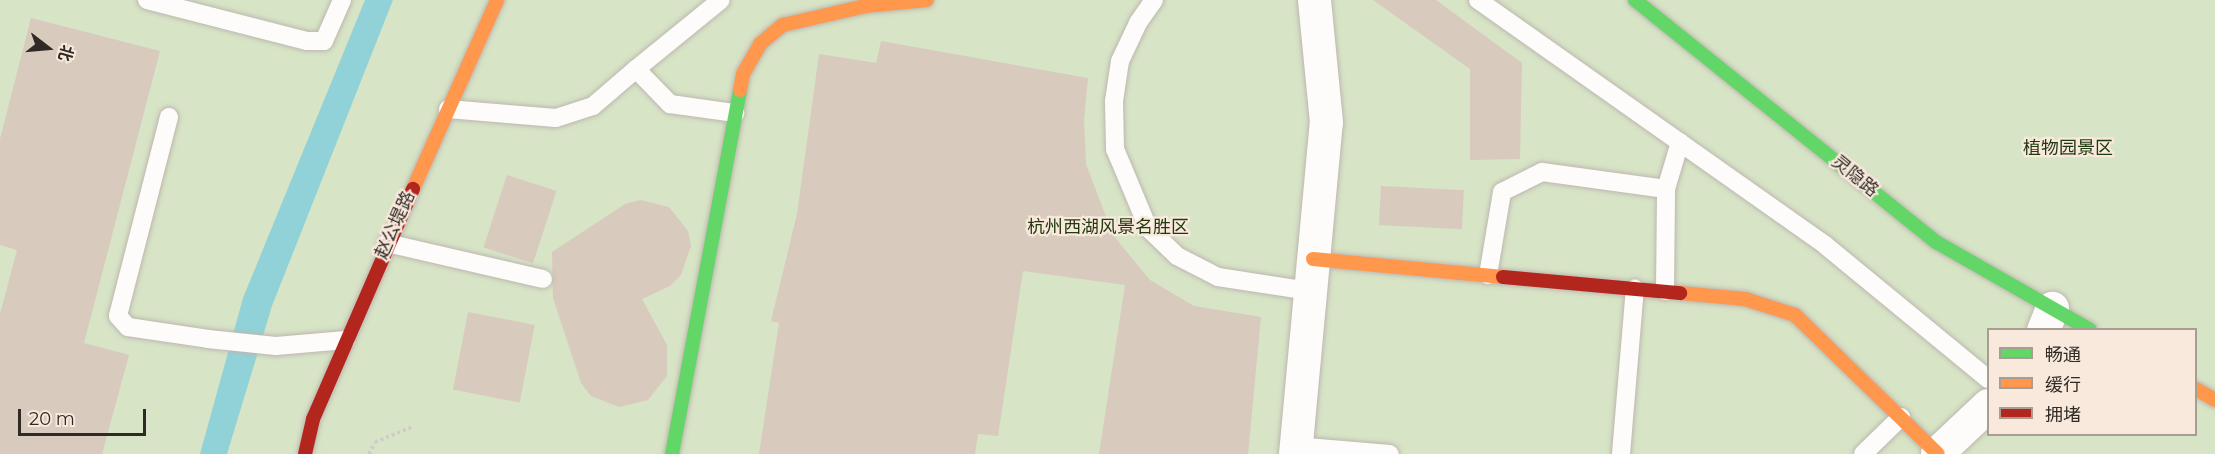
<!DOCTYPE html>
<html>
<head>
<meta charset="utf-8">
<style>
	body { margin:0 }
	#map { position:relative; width:2215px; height:454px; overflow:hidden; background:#f2eae2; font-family:Montserrat,"Noto Sans SC",sans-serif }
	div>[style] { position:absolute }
	.green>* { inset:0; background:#d7e4c5 }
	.water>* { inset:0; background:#91d2d8 }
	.building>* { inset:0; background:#d8cabd; transform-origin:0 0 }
	.path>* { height:4px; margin-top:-2px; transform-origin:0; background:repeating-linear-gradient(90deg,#d0ccca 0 3px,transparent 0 6px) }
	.roads { filter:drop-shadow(0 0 2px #bdb7b0) drop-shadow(0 0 2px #bdb7b0) }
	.lane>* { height:18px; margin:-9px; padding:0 9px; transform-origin:9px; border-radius:9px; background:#fdfcfb }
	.street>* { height:33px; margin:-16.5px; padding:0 16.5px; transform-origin:16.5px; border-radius:16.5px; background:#fdfcfb }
	.fast>* { height:14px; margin:-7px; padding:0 7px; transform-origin:7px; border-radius:7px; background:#63d668 }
	.slow>* { height:14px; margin:-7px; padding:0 7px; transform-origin:7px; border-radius:7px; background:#ff974d }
	.jam>* { height:14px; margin:-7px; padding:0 7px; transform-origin:7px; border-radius:7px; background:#b3261e }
	span { translate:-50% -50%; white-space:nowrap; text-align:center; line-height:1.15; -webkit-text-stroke:4.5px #f8e9dc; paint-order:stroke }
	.park-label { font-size:18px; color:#21390e }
	.street-label { font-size:18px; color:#2f2a25 }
	.legend { position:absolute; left:1987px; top:328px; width:210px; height:108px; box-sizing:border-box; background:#f8e9dc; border:2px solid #a89d93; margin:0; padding:8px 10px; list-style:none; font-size:18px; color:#2f2a25 }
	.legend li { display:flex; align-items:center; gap:12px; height:30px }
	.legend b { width:30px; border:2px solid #a89d93 }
	.north { position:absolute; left:18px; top:18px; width:60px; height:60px; -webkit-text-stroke:4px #f8e9dc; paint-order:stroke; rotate:106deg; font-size:16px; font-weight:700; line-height:24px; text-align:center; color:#2f2a25 }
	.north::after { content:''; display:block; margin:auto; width:21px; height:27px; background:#2f2a25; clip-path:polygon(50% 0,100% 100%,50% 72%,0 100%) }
	.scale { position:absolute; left:18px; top:409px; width:128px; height:27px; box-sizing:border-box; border:3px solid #2f2a25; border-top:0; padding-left:8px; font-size:18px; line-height:21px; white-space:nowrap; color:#2f2a25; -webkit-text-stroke:4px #f8e9dc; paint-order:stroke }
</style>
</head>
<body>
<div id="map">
	<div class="green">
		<i style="clip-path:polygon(evenodd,0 0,2215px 0,2215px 454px,0 454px,0 0,1988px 330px,2196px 330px,2196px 434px,1988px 434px,1988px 330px)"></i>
	</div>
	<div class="water">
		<i style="clip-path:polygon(365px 0,393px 0,272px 306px,227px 454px,200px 454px,243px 298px)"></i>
	</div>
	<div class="building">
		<i style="clip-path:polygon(1373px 0,1436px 0,1522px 63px,1520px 159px,1470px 160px,1470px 69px)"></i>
		<i style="clip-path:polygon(31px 18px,160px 51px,84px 343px,129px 355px,102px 454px,0 454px,0 314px,17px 250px,0 245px,0 139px)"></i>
		<i style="clip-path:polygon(881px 41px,1088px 78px,1084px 120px,1086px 164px,1113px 235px,1150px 280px,1194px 306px,1261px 317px,1248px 454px,1099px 454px,1125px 285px,1023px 271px,998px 436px,978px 434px,975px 454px,759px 454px,779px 323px,771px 321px,797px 214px,819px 54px,876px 63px)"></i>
		<i style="left:507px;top:175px;width:52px;height:76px;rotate:18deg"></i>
		<i style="left:1381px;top:186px;width:83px;height:39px;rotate:3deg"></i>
		<i style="clip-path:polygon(640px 200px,669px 207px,688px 231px,691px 246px,681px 275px,670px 286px,642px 299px,667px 345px,667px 376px,648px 400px,619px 407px,591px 396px,581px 383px,553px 298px,552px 252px,625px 204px)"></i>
		<i style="left:468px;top:312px;width:68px;height:79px;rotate:11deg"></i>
	</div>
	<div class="path">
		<i style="left:369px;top:454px;width:13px;rotate:-63deg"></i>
		<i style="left:375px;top:442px;width:40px;rotate:-22deg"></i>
	</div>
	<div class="roads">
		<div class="lane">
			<i style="left:147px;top:0;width:165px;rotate:14.4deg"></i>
			<i style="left:307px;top:41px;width:17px"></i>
			<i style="left:324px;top:41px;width:45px;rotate:-66.3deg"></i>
			<i style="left:1154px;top:0;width:28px;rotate:125deg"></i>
			<i style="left:1138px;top:23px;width:42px;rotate:115.3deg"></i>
			<i style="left:1120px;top:61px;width:40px;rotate:98.5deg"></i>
			<i style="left:1114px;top:101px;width:48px;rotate:88.8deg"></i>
			<i style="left:1115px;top:149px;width:86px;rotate:67.3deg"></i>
			<i style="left:1148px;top:228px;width:40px;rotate:44deg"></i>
			<i style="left:1177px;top:256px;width:46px;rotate:27.1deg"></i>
			<i style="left:1218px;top:277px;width:93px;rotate:8.7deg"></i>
			<i style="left:1478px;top:0;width:425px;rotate:35.2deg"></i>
			<i style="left:1825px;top:245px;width:211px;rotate:39.4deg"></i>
			<i style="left:636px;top:69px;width:109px;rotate:-39.1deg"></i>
			<i style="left:448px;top:109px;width:108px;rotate:4.8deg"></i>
			<i style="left:556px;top:118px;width:39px;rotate:-18deg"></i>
			<i style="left:593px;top:106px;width:57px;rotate:-40.7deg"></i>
			<i style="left:636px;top:69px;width:49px;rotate:45.8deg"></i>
			<i style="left:670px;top:104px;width:66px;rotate:7.9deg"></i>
			<i style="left:169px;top:117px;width:205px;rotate:104.4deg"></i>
			<i style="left:118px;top:316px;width:15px;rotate:48deg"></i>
			<i style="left:128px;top:327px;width:81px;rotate:8.5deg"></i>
			<i style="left:208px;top:339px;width:68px;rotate:5.9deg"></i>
			<i style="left:276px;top:346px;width:70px;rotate:-4.9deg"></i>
			<i style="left:387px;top:243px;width:160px;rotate:13deg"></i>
			<i style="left:1488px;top:275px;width:84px;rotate:-80.4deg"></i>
			<i style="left:1502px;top:192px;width:45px;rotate:-26.6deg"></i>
			<i style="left:1542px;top:172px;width:125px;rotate:7.8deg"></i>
			<i style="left:1665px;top:291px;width:102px;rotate:-89.4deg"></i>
			<i style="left:1666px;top:189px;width:49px;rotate:-73.4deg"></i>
			<i style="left:1295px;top:446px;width:95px;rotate:4.8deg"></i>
			<i style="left:1621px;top:454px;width:166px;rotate:-85.2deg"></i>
			<i style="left:1863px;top:454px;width:53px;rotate:-44.2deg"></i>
		</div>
		<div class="street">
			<i style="left:2043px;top:330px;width:24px;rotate:-68deg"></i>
			<i style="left:1937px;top:453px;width:70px;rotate:-43.3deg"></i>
			<i style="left:1295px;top:454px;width:333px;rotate:-84.7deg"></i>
			<i style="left:1326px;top:122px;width:123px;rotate:-95.6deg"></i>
		</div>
		<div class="fast">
			<i style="left:1635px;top:0;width:386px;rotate:38.8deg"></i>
			<i style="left:1936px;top:242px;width:177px;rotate:29.7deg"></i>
			<i style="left:672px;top:454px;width:370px;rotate:-79.4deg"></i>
		</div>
		<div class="slow">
			<i style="left:740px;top:90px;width:16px;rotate:-79deg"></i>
			<i style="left:743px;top:74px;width:34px;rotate:-60deg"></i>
			<i style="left:760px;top:44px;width:30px;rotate:-40deg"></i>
			<i style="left:783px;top:25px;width:84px;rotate:-13deg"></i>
			<i style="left:865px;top:6px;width:62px;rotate:-5.5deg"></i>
			<i style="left:413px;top:189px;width:207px;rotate:-66deg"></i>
			<i style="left:1313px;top:259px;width:191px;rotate:5.4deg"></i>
			<i style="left:1680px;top:293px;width:65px;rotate:5.3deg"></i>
			<i style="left:1745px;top:299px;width:52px;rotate:17.7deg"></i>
			<i style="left:1795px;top:315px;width:199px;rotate:44.2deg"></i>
			<i style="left:2196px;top:389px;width:22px;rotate:30deg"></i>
		</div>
		<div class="jam">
			<i style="left:1503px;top:277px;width:178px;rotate:5.2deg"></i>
			<i style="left:305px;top:454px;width:36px;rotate:-77deg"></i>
			<i style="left:313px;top:419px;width:251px;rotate:-66.5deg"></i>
		</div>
	</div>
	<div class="park-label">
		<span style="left:2068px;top:148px">植物园景区</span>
		<span style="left:1108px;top:227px">杭州西湖风景名胜区</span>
	</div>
	<div class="street-label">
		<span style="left:1855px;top:176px;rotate:39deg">灵隐路</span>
		<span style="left:395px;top:225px;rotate:-66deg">赵公堤路</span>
	</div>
	<ul class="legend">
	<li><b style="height:8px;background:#63d668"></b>畅通</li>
	<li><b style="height:8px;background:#ff974d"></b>缓行</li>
	<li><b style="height:8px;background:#b3261e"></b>拥堵</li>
	</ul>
	<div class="north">北</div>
	<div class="scale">20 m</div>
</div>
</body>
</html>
